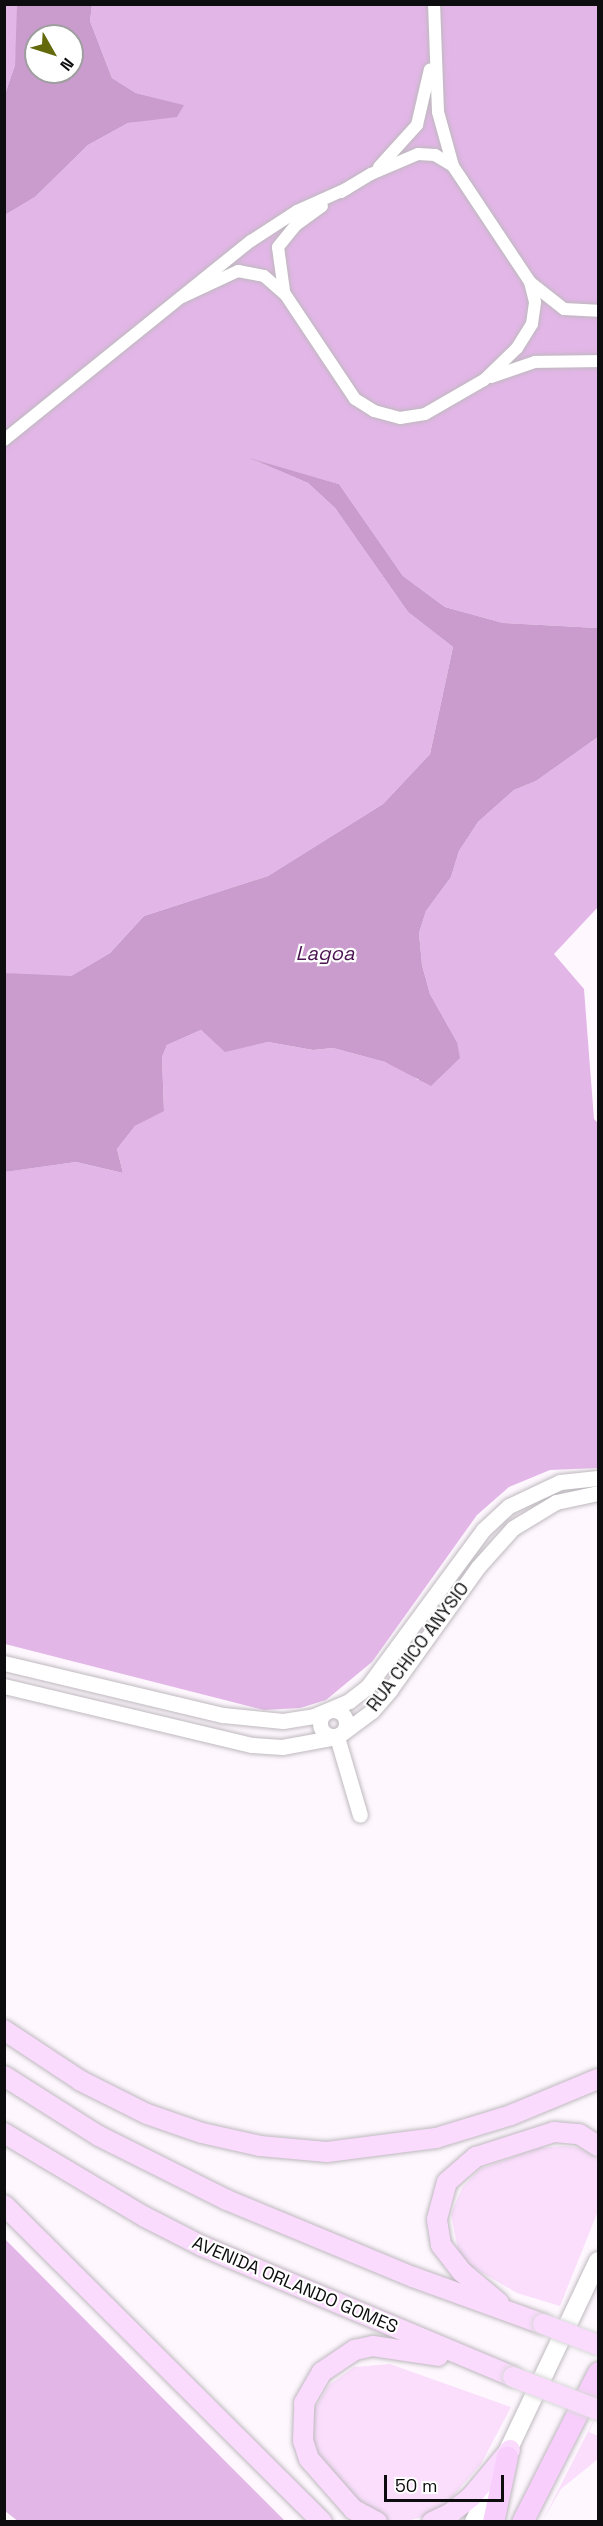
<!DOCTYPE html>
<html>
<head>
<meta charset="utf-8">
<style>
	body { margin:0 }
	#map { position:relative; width:603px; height:2526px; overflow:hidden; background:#fef8fe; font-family:"Space Grotesk",sans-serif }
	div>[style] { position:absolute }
	.green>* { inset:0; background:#fadefc }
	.forest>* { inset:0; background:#e3b6e8 }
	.water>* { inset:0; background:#c99ccd }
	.roads { filter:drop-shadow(0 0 2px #beb9be) drop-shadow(0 0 2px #beb9be) }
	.minor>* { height:12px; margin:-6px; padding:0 6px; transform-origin:6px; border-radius:6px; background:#fff }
	.tertiary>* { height:15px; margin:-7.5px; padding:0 7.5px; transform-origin:7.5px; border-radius:7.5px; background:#fff }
	.tertiary>.ring { margin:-7.5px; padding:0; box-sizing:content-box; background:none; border:15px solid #fff; border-radius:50% }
	.secondary>* { height:18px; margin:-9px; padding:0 9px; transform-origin:9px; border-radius:9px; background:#fff }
	.primary>* { height:20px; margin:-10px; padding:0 10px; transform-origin:10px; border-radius:10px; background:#fadafd }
	.trunk>* { height:21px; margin:-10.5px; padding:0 10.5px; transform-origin:10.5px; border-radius:10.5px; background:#f8cefc }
	.bridges { filter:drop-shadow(0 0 2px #d8d8d8) drop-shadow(0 0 2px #d8d8d8) }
	.primary-bridge>* { height:20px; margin:-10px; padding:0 10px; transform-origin:10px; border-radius:10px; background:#fadafd }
	span { translate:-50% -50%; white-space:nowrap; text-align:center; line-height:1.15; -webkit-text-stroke:4.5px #fff; paint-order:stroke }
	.street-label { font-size:18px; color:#0d0c0e }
	.water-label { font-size:20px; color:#4a1450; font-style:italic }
	.frame { position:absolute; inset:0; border:6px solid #0d0c0e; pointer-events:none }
	.north { position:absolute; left:24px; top:24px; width:60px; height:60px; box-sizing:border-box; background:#fff; border:2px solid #9e9e9f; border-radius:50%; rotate:129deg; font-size:16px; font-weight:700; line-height:24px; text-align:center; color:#0d0c0e }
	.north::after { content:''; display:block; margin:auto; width:21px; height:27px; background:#646a0c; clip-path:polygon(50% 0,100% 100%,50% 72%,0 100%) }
	.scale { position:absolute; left:384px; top:2475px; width:120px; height:27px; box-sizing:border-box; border:3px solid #0d0c0e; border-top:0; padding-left:8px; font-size:18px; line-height:21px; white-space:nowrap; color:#0d0c0e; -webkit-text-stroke:4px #fff; paint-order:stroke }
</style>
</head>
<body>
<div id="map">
	<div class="green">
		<i style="clip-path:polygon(563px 2146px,580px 2148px,598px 2159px,598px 2211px,560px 2306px,517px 2293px,460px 2260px,451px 2214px,462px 2188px,480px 2169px,539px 2148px)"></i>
		<i style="clip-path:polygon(390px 2364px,511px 2407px,481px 2464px,438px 2513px,411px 2520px,379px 2520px,353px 2503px,311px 2446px,312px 2413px,329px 2385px,354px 2367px)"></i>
		<i style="clip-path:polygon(598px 2412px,589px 2432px,598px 2436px,598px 2459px,561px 2489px,542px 2522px)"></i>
	</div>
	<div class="forest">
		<i style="clip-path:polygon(5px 5px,17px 5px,19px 19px,15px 65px,5px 94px)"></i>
		<i style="clip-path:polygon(92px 5px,598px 5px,598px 628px,503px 623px,445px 607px,403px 576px,339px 484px,254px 460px,308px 483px,335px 508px,408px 612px,453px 647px,430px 754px,383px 804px,268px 876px,144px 916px,110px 953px,71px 976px,28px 976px,5px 973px,5px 215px,35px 197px,88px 145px,128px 123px,152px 119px,183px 105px,136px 93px,112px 78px,90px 21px)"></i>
		<i style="clip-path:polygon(598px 737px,598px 907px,554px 954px,584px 989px,594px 1119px,598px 1123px,598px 1468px,550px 1470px,509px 1487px,477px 1515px,372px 1662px,326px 1700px,300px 1708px,264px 1710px,5px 1644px,4px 1172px,76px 1162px,123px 1173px,117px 1149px,135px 1126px,164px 1110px,162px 1057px,167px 1045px,201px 1030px,225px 1051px,268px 1042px,313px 1050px,333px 1048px,385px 1062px,407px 1071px,418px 1080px,457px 1042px,430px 994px,422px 965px,419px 933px,426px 911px,451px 877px,459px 851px,478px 822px,514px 790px,536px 781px)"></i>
		<i style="clip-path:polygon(4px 2238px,223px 2459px,285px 2521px,19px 2522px,5px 2511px)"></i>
	</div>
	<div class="water">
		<i style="clip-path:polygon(evenodd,17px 5px,92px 5px,90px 21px,112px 78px,136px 93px,184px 105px,177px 117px,128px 123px,88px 145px,35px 197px,5px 215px,5px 94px,15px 65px,17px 5px,36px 36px,72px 36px,72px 72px,36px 72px,36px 36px)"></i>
		<i style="clip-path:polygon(249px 458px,339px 484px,403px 576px,445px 607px,503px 623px,598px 628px,598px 737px,536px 781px,514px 790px,478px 822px,459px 851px,451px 877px,426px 911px,419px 933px,422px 965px,430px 994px,457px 1042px,460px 1058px,431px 1086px,385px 1062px,333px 1048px,313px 1050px,268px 1042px,225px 1052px,201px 1030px,167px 1045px,162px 1057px,164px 1111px,135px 1126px,117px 1149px,123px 1173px,76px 1162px,5px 1172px,5px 973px,71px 976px,110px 953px,144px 916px,268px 876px,383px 804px,430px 754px,453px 647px,408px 612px,335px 508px,308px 483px)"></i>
	</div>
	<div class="roads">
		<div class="minor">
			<i style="left:379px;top:167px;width:57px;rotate:-47.9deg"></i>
			<i style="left:417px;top:125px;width:57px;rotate:-76.9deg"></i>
			<i style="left:341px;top:192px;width:35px;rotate:-31deg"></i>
			<i style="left:371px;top:174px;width:51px;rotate:-23.1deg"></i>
			<i style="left:418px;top:154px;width:17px;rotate:3deg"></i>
			<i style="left:435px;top:155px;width:21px;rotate:31deg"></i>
			<i style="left:531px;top:283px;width:42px;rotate:38.2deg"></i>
			<i style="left:564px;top:309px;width:34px;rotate:3deg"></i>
			<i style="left:284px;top:291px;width:44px;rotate:-97.8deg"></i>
			<i style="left:278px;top:247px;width:28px;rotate:-51deg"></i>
			<i style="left:296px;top:225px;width:32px;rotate:-36deg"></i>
			<i style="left:182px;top:297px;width:62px;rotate:-24.9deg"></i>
			<i style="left:238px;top:271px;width:26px;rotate:11deg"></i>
			<i style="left:264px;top:276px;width:28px;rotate:41deg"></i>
			<i style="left:285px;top:294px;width:126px;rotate:56.3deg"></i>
			<i style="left:355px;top:399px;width:22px;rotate:32deg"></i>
			<i style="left:374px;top:411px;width:27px;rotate:15deg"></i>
			<i style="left:400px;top:418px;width:25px;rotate:-9deg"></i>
			<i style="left:425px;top:414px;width:68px;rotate:-30deg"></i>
			<i style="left:484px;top:380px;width:46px;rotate:-44.1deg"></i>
			<i style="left:517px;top:348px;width:28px;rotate:-58deg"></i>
			<i style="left:532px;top:324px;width:22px;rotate:-82deg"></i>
			<i style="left:535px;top:302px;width:21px;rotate:-104deg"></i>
			<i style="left:530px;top:282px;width:139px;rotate:-123.6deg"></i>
			<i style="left:453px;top:166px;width:56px;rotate:-105.5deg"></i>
			<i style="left:438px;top:112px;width:108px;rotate:-92.1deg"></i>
			<i style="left:491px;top:377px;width:46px;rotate:-18.8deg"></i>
			<i style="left:535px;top:362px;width:63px;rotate:-0.9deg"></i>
			<i style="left:4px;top:440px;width:317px;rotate:-38.9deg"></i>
			<i style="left:251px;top:241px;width:55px;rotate:-33.1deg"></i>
			<i style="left:297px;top:211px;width:54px;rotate:-24.2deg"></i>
		</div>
		<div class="tertiary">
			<i style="left:4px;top:1663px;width:225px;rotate:13.4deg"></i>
			<i style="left:223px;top:1715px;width:60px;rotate:5.7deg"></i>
			<i style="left:283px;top:1721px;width:31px;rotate:-9deg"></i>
			<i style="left:314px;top:1716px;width:38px;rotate:-23deg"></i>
			<i style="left:349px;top:1701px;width:24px;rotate:-38deg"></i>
			<i style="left:368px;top:1686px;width:194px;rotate:-53.6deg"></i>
			<i style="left:483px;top:1530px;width:35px;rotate:-43deg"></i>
			<i style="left:509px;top:1506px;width:56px;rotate:-25.2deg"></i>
			<i style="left:560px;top:1482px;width:38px;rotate:-6deg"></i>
			<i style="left:4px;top:1686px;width:255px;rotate:13.4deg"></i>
			<i style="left:252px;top:1745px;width:30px;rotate:4deg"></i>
			<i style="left:282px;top:1747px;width:56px;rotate:-10.3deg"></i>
			<i style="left:337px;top:1737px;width:44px;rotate:-36.6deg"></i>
			<i style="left:372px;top:1711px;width:28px;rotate:-49deg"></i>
			<i style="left:390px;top:1690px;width:151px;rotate:-54.4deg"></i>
			<i style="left:478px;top:1567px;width:52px;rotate:-48.1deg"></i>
			<i style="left:513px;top:1528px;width:50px;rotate:-31.2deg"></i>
			<i style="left:556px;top:1502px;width:43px;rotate:-12.1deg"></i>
			<i class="ring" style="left:320px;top:1710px;width:11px;height:11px"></i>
			<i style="left:337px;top:1737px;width:81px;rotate:73.6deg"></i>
		</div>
		<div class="secondary">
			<i style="left:474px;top:2522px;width:289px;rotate:-64.6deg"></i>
		</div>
		<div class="primary">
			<i style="left:4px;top:2030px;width:92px;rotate:33.5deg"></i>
			<i style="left:81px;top:2081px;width:74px;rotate:26.6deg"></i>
			<i style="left:147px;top:2114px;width:58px;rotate:19.1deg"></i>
			<i style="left:202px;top:2133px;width:59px;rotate:12.6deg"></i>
			<i style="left:260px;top:2146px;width:67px;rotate:5.1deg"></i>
			<i style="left:327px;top:2152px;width:110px;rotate:-7.3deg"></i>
			<i style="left:436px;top:2138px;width:78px;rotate:-17deg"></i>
			<i style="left:511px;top:2115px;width:94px;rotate:-22.5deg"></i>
			<i style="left:4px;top:2076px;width:112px;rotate:32.3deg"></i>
			<i style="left:99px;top:2136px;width:143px;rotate:26.6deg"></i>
			<i style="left:227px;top:2200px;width:201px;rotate:22.5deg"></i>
			<i style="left:413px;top:2277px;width:138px;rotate:19.9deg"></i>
			<i style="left:4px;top:2133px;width:164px;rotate:30.8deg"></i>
			<i style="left:145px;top:2217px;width:64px;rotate:27deg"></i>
			<i style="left:202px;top:2246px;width:337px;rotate:22.8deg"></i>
			<i style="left:4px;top:2205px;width:449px;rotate:44.9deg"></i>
			<i style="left:499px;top:2303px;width:48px;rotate:-140deg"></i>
			<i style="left:462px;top:2272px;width:34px;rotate:-128deg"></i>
			<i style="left:441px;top:2245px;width:26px;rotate:-99deg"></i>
			<i style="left:437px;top:2219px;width:38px;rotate:-75deg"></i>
			<i style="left:447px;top:2182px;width:38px;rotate:-41deg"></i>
			<i style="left:476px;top:2157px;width:82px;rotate:-17.8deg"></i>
			<i style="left:554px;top:2132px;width:25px;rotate:5deg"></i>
			<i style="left:579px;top:2134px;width:22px;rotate:32deg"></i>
			<i style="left:377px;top:2522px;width:27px;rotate:-152deg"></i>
			<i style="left:353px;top:2509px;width:67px;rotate:-131.3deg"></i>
			<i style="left:309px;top:2459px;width:19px;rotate:-108deg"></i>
			<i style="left:303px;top:2441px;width:38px;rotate:-88deg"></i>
			<i style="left:304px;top:2403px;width:36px;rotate:-60deg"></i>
			<i style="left:322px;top:2372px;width:40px;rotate:-34deg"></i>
			<i style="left:355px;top:2350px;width:18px;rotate:-13deg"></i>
			<i style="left:373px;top:2346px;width:66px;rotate:8.7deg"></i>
			<i style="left:432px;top:2522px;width:21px;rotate:-25deg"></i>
			<i style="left:451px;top:2513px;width:26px;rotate:-39deg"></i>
			<i style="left:471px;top:2497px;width:61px;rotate:-50.3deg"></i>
		</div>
		<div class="trunk">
			<i style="left:493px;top:2522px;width:67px;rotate:-78deg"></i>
			<i style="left:522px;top:2522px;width:168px;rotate:-63.1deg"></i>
		</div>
	</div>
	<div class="bridges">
		<div class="primary-bridge">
			<i style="left:543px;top:2324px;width:59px;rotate:20.9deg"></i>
			<i style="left:513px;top:2377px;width:91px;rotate:21.2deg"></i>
		</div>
	</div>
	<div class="street-label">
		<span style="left:418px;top:1647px;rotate:-53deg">RUA CHICO ANYSIO</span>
		<span style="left:295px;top:2285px;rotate:23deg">AVENIDA ORLANDO GOMES</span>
	</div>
	<div class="water-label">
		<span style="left:325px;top:953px">Lagoa</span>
	</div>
	<div class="frame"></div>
	<div class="north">N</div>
	<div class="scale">50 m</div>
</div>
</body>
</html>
